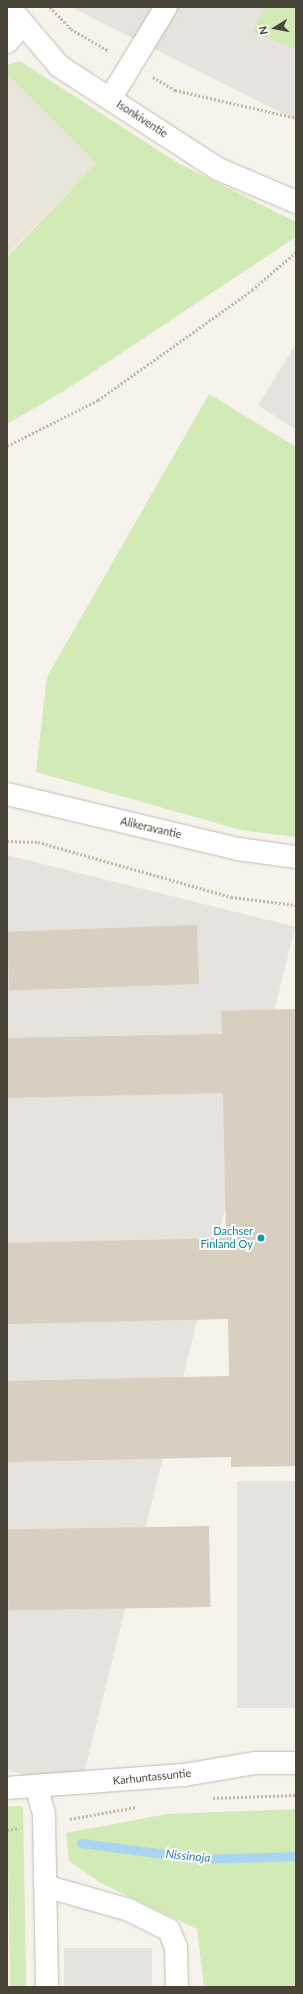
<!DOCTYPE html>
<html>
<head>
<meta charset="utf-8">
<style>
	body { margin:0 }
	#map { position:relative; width:303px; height:1994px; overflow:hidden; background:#f6f3ec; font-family:Lato,sans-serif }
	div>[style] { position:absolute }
	.residential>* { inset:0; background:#eae5da }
	.industrial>* { inset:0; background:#e6e2dd; transform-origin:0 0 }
	.green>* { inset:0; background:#d2eab5; transform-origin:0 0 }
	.parking>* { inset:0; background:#e5e3e0; transform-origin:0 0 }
	.stream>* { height:9px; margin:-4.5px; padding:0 4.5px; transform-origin:4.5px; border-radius:4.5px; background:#a9d4f2 }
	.building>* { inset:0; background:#d8cfc1; transform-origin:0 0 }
	.path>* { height:2.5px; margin-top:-1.25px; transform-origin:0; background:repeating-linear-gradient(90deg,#c4b79f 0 2px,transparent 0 4px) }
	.roads { filter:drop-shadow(0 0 1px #c2bbae) drop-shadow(0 0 1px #c2bbae) }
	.minor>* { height:22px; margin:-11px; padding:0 11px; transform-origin:11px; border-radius:11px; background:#fff }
	.dots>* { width:11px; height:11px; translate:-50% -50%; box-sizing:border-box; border:2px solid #fff; border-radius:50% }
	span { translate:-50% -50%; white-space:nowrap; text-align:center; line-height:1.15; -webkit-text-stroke:4px #fff; paint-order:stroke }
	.street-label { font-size:11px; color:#4b4439 }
	.culture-label { font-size:11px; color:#0d838f }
	.right { translate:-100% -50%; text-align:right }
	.water-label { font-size:12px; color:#2e7ab2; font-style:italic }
	.frame { position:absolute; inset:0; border:8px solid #4b4439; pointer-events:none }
	.north { position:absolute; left:255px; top:8px; width:40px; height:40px; -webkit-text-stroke:3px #fff; paint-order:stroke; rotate:259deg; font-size:11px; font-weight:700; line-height:16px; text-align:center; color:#4b4439 }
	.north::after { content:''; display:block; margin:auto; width:14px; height:18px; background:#4b4439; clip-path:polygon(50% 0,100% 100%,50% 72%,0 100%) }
</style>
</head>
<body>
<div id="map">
	<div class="residential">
		<i style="clip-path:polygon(7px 74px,96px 163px,7px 255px)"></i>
	</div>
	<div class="industrial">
		<i style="clip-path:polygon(71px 7px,296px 7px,296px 120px)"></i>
		<i style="clip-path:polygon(296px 344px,296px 430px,258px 405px)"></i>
		<i style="left:7px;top:855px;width:297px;height:888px;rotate:14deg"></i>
	</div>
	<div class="green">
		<i style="clip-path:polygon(266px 7px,296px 7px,296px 49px,252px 32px)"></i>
		<i style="clip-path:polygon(20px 61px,178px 163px,296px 222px,296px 237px,67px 389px,7px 424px,7px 257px,96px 163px,7px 74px,7px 65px)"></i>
		<i style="clip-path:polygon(209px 394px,296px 447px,296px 837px,241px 830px,36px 772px,47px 677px)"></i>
		<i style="left:23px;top:1806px;width:181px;height:16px;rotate:89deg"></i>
		<i style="clip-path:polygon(296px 1809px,296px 1987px,204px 1987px,197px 1929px,101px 1883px,69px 1861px,66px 1833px,167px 1814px)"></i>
	</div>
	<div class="parking">
		<i style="left:296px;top:1481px;width:227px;height:59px;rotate:90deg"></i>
		<i style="left:152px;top:1948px;width:39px;height:88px;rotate:90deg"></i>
	</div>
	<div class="stream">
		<i style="left:81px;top:1843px;width:123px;rotate:7.5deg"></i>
		<i style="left:203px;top:1859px;width:93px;rotate:-1.8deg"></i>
	</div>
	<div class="building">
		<i style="left:197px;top:925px;width:59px;height:190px;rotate:88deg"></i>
		<i style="clip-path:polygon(296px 1009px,296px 1466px,231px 1467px,231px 1457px,7px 1462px,7px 1381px,229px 1376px,228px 1319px,7px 1324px,7px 1243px,226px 1238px,223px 1093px,7px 1098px,7px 1038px,222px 1034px,221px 1011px)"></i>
		<i style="left:209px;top:1526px;width:81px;height:202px;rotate:89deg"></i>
	</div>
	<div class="path">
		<i style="left:50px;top:7px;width:30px;rotate:46deg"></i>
		<i style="left:71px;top:29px;width:44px;rotate:30.1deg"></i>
		<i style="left:153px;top:77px;width:26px;rotate:31deg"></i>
		<i style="left:175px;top:90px;width:124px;rotate:13deg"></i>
		<i style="left:7px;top:446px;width:102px;rotate:-26.8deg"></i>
		<i style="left:98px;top:400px;width:189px;rotate:-35.5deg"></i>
		<i style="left:252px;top:290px;width:58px;rotate:-40.8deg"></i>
		<i style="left:7px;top:841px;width:31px;rotate:2deg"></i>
		<i style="left:38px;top:842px;width:201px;rotate:15.9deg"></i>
		<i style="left:231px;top:897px;width:65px;rotate:7deg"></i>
		<i style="left:213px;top:1798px;width:83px;rotate:-2.1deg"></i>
		<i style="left:70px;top:1819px;width:67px;rotate:-10.3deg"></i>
		<i style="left:7px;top:1830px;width:11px;rotate:-10deg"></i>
	</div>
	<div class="roads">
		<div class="minor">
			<i style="left:9px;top:7px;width:77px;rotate:49.7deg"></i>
			<i style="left:59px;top:66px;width:189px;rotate:32.9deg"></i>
			<i style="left:218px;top:169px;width:85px;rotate:22.9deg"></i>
			<i style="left:7px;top:42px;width:23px;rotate:-49deg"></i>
			<i style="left:110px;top:99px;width:108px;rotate:-58.7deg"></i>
			<i style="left:7px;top:794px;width:237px;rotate:13.4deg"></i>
			<i style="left:238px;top:849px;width:59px;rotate:7.9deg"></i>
			<i style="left:7px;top:1788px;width:177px;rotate:-4.2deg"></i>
			<i style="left:184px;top:1775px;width:72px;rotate:-9.6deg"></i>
			<i style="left:255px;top:1763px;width:41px"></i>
			<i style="left:37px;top:1788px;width:28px;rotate:75deg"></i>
			<i style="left:44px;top:1815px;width:172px;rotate:89deg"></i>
			<i style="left:45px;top:1886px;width:87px;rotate:15.9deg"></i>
			<i style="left:129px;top:1910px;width:45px;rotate:26.6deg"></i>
			<i style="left:169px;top:1930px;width:18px;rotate:68deg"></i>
			<i style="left:176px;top:1947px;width:40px;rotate:88.6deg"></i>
		</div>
	</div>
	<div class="dots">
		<i style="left:261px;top:1238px;background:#0f9aa8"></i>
	</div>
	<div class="street-label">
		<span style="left:142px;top:119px;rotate:33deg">Isonkiventie</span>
		<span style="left:151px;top:828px;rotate:13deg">Alikeravantie</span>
		<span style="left:152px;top:1777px;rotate:-6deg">Karhuntassuntie</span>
	</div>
	<div class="culture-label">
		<span class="right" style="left:253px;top:1238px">Dachser<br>Finland Oy</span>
	</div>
	<div class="water-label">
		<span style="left:188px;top:1856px;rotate:5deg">Nissinoja</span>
	</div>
	<div class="frame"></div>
	<div class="north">N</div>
</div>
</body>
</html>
